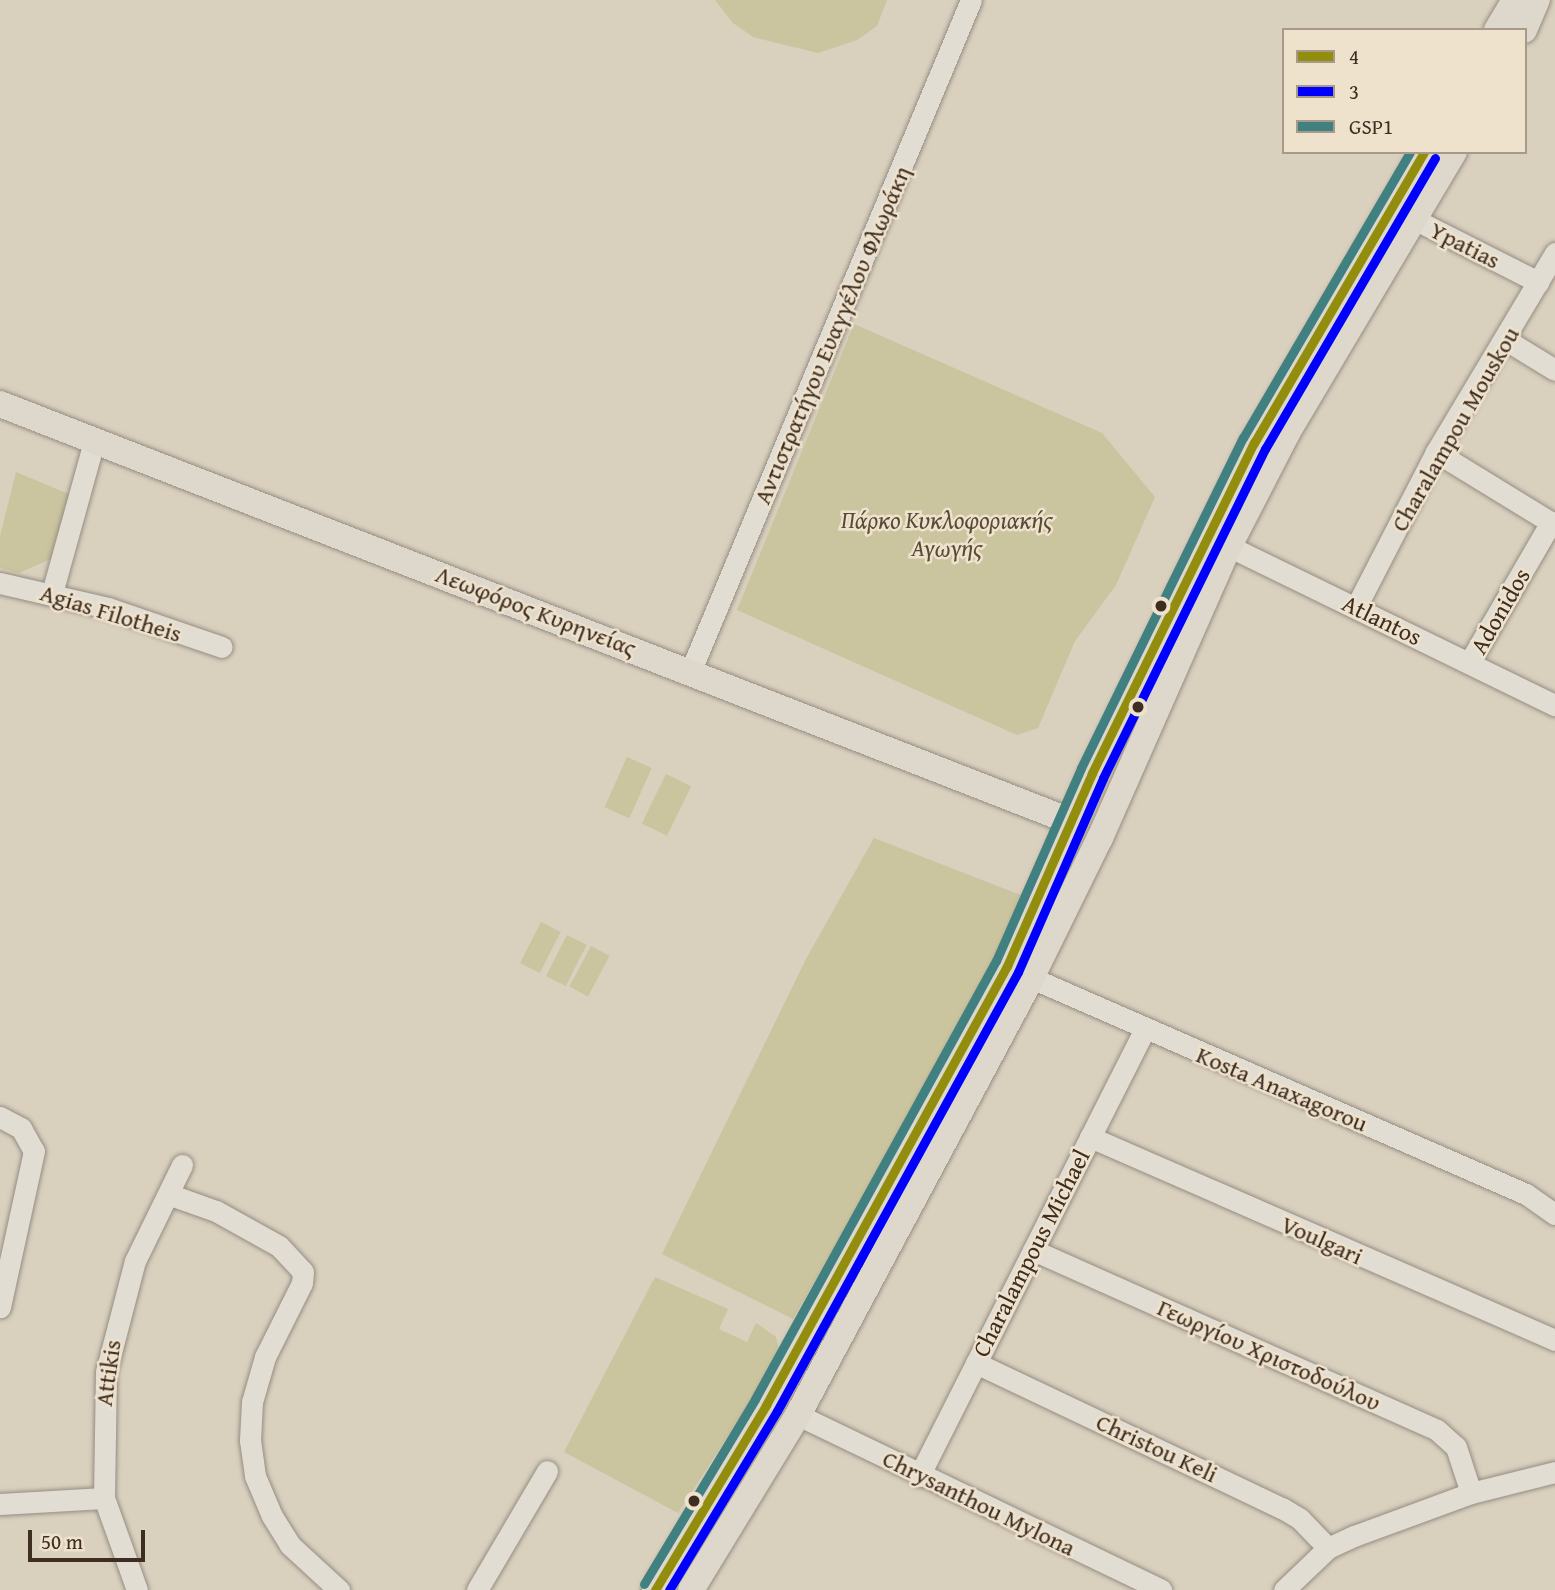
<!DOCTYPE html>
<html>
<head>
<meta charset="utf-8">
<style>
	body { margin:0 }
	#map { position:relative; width:1555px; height:1590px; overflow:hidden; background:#dad0be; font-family:"Gentium Book Plus",serif }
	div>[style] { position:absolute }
	.green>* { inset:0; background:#cac49f; transform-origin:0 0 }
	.roads { filter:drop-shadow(0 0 2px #958d82) drop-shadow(0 0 2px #958d82) }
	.minor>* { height:21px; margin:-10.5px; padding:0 10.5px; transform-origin:10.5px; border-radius:10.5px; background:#e2ddd3 }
	.major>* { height:26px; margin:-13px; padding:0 13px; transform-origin:13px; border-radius:13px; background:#ddd7cc }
	.bus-1>* { height:9px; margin:-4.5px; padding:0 4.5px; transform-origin:4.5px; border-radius:4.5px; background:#938d0e }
	.bus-2>* { height:9px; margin:-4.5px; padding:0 4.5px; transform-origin:4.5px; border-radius:4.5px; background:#0100ff }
	.bus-3>* { height:9px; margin:-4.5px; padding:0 4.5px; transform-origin:4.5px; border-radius:4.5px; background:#408080 }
	.dots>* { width:19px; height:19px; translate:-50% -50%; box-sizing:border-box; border:4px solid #efe2cc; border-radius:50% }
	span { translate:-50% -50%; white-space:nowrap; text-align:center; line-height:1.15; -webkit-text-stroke:5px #efe2cc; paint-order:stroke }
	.street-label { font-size:24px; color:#3e2e22 }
	.park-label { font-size:24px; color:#574a36; font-style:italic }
	.legend { position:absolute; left:1282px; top:28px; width:245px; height:126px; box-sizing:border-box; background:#efe2cc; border:2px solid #a89a88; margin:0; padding:9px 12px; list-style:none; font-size:21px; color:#3e2e22 }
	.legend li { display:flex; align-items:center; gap:14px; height:35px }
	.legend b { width:35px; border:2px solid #a89a88 }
	.scale { position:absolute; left:28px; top:1530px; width:117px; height:32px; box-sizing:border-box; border:4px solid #3e2e22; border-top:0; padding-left:9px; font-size:21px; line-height:24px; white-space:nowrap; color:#3e2e22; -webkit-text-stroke:5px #efe2cc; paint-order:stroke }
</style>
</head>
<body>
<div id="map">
	<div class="green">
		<i style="clip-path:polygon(715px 0,887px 0,877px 26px,857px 40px,818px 53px,753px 37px,733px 23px)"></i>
		<i style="clip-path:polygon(854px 324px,1102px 433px,1155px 497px,1116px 585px,1075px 641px,1038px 728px,1017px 735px,737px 610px)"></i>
		<i style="clip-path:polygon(16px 472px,71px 495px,51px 559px,19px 573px,0 568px,0 536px)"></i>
		<i style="left:627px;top:757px;width:27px;height:55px;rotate:24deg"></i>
		<i style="left:666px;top:774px;width:28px;height:55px;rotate:26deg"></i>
		<i style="clip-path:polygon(874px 838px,1026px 897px,975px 1002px,793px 1319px,662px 1254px,806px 959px)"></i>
		<i style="left:541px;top:922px;width:22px;height:46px;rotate:27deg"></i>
		<i style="left:567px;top:935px;width:22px;height:46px;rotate:27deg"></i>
		<i style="left:591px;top:946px;width:21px;height:46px;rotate:28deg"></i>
		<i style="clip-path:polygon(655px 1277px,728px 1309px,719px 1329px,747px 1342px,756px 1323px,776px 1337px,780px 1355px,678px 1513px,564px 1452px)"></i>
	</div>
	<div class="roads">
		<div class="minor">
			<i style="left:1402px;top:213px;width:153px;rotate:26.9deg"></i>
			<i style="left:1506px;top:340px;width:57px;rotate:31.5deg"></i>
			<i style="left:1436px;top:452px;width:140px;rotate:31.5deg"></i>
			<i style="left:1216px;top:540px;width:377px;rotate:26deg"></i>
			<i style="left:0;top:583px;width:111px;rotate:13deg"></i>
			<i style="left:108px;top:608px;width:120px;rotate:18.9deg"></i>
			<i style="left:52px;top:593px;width:157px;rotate:-74.5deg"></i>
			<i style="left:1356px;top:607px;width:174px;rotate:-62.7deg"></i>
			<i style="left:1436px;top:452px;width:232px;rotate:-59.1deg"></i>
			<i style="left:1469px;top:663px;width:163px;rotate:-59.8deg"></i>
			<i style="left:691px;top:670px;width:726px;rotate:-67.32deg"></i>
			<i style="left:1018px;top:972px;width:554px;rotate:23.61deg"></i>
			<i style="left:1526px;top:1194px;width:35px;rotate:35deg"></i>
			<i style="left:0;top:1117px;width:24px;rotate:28deg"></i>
			<i style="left:21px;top:1128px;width:26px;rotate:61deg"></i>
			<i style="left:34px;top:1151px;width:160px;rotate:102.3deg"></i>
			<i style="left:1090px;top:1137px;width:507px;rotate:23.58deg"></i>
			<i style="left:168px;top:1194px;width:51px;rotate:19.5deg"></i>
			<i style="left:216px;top:1211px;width:72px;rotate:29.1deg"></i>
			<i style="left:279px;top:1246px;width:35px;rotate:47deg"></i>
			<i style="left:303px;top:1272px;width:11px;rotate:95deg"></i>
			<i style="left:302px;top:1283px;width:83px;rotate:116.6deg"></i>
			<i style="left:265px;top:1357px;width:47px;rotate:106.1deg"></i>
			<i style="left:252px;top:1402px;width:38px;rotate:93deg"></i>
			<i style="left:250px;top:1440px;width:36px;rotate:82deg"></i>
			<i style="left:255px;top:1476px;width:43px;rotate:67deg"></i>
			<i style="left:272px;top:1516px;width:34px;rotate:58deg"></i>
			<i style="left:290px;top:1545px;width:67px;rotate:42.6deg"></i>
			<i style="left:1033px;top:1250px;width:442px;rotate:24deg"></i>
			<i style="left:1437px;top:1430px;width:25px;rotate:42deg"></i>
			<i style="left:1456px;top:1447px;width:48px;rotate:71.9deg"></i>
			<i style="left:976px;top:1363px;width:339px;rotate:25.4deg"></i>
			<i style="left:1282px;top:1508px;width:21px;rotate:31deg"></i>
			<i style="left:1300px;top:1519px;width:40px;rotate:46deg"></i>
			<i style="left:798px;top:1415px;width:403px;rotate:25.7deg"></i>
			<i style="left:919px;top:1476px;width:500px;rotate:-63.2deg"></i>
			<i style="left:0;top:1504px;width:104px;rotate:-3.3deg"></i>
			<i style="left:137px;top:1590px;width:98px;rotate:-109.7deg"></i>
			<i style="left:104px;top:1498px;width:126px;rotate:-89.1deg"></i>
			<i style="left:106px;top:1372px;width:115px;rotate:-75.4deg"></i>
			<i style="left:135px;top:1261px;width:107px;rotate:-63.9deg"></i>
			<i style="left:477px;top:1590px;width:138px;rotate:-59.5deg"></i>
			<i style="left:1284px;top:1590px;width:61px;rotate:-43.7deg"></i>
			<i style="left:1328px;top:1548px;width:29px;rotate:-25deg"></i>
			<i style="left:1354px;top:1536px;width:125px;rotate:-20.2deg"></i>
			<i style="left:1471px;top:1493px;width:87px;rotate:-14deg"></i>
		</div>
		<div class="major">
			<i style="left:1497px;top:30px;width:35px;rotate:-59deg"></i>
			<i style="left:1524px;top:30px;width:33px;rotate:-67deg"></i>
			<i style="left:0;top:404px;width:1148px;rotate:21.29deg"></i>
			<i style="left:655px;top:1590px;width:216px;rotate:-59deg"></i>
			<i style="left:766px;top:1405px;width:501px;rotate:-61.23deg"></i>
			<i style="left:1007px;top:966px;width:211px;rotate:-66.2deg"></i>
			<i style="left:1092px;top:773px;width:368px;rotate:-63.9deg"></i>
			<i style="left:1254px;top:443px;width:337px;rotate:-59.7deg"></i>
			<i style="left:691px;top:1590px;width:205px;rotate:-58.6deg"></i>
			<i style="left:798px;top:1415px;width:495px;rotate:-61.9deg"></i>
			<i style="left:1031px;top:978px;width:156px;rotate:-63.8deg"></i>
			<i style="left:1100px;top:838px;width:319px;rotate:-66.2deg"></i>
			<i style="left:1229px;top:546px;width:127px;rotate:-62.8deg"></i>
			<i style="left:1287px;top:433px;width:327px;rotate:-59.3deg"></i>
		</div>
	</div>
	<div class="bus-1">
		<i style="left:655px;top:1590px;width:216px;rotate:-59deg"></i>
		<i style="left:766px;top:1405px;width:501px;rotate:-61.23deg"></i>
		<i style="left:1007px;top:966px;width:211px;rotate:-66.2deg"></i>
		<i style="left:1092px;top:773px;width:368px;rotate:-63.9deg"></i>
		<i style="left:1254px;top:443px;width:337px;rotate:-59.7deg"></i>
	</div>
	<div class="bus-2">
		<i style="left:669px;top:1590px;width:209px;rotate:-58.9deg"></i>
		<i style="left:777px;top:1411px;width:501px;rotate:-61.23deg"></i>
		<i style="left:1018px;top:972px;width:212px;rotate:-66.3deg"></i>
		<i style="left:1103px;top:778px;width:367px;rotate:-63.8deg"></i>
		<i style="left:1265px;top:449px;width:337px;rotate:-59.7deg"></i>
	</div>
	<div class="bus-3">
		<i style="left:644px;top:1584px;width:216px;rotate:-59deg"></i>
		<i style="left:755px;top:1399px;width:500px;rotate:-61.2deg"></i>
		<i style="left:996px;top:961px;width:211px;rotate:-66.2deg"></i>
		<i style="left:1081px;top:768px;width:368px;rotate:-63.9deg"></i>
		<i style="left:1243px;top:438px;width:331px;rotate:-59.7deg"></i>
	</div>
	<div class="dots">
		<i style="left:1161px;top:606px;background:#3e2e22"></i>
		<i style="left:1138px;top:707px;background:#3e2e22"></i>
		<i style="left:694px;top:1501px;background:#3e2e22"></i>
	</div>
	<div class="street-label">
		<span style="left:1465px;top:245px;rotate:27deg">Ypatias</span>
		<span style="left:832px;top:335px;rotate:-67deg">Αντιστρατήγου Ευαγγέλου Φλωράκη</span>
		<span style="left:1455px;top:429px;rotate:-60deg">Charalampou Mouskou</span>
		<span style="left:536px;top:611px;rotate:21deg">Λεωφόρος Κυρηνείας</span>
		<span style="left:1500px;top:611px;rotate:-60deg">Adonidos</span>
		<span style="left:111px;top:613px;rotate:17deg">Agias Filotheis</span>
		<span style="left:1382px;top:620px;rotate:26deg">Atlantos</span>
		<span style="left:1282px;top:1089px;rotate:23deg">Kosta Anaxagorou</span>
		<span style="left:1322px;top:1240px;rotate:24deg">Voulgari</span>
		<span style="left:1031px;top:1253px;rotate:-63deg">Charalampous Michael</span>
		<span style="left:1269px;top:1355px;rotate:24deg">Γεωργίου Χριστοδούλου</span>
		<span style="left:108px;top:1373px;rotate:-82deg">Attikis</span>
		<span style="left:1157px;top:1448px;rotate:25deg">Christou Keli</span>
		<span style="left:979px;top:1503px;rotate:26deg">Chrysanthou Mylona</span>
	</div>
	<div class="park-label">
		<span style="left:947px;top:534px">Πάρκο Κυκλοφοριακής<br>Αγωγής</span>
	</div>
	<ul class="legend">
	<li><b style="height:9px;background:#938d0e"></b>4</li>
	<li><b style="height:9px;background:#0100ff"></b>3</li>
	<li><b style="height:9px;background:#408080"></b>GSP1</li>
	</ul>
	<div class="scale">50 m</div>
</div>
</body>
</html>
